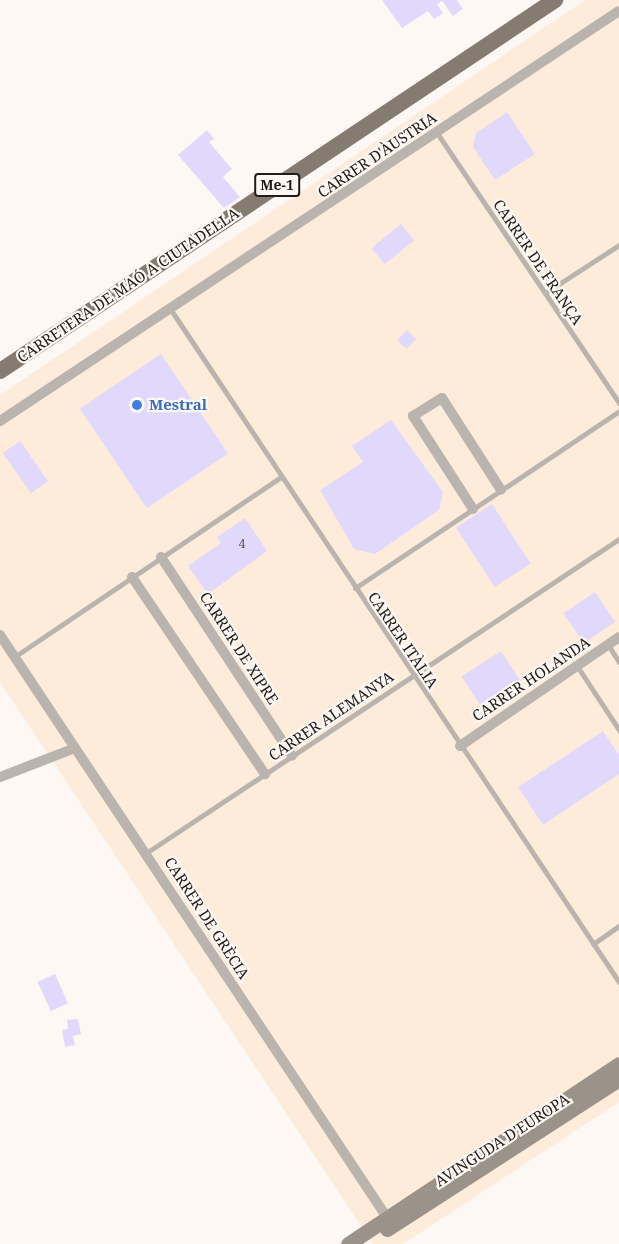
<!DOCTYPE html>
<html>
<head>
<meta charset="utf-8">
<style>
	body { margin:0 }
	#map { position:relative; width:619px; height:1244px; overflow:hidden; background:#fef8f4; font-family:"Noto Serif",serif }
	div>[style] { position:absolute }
	.industrial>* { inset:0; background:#feecdb }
	.building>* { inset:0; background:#e1d9fc; transform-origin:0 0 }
	.lane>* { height:5px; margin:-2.5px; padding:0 2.5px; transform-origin:2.5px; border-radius:2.5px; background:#bab4af }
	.street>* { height:10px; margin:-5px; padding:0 5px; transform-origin:5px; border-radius:5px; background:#bab4af }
	.secondary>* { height:15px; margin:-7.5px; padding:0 7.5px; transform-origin:7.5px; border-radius:7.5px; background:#9b938a }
	.primary>* { height:16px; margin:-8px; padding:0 8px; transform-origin:8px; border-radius:8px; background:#857b71 }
	.dots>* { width:16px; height:16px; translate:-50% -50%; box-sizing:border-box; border:3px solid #fef8f4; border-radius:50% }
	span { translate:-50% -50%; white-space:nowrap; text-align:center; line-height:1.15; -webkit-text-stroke:4.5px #fef8f4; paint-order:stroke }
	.number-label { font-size:12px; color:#524b51 }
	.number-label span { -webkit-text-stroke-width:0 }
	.shield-label span { padding:2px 4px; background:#fef8f4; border:2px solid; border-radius:4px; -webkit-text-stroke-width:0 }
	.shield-label { font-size:14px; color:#221c18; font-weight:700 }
	.street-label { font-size:15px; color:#221c18 }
	.shop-label { font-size:15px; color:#366cbe; font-weight:700 }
	.left { translate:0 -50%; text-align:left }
</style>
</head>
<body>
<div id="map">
	<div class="industrial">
		<i style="clip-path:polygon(585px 0,619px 0,619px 1102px,403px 1244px,373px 1244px,0 682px,0 395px)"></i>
	</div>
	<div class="building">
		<i style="clip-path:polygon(382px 0,457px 0,463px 9px,453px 16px,442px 1px,437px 4px,443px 13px,434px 19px,428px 11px,402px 28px)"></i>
		<i style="clip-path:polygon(507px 112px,535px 154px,495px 180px,473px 147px,476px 133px)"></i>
		<i style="clip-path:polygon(207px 130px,214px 139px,209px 142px,232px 169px,223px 177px,240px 197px,224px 208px,178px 155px)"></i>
		<i style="left:401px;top:224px;width:21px;height:38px;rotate:51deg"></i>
		<i style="left:407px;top:330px;width:13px;height:14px;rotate:45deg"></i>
		<i style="left:161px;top:354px;width:120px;height:98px;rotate:56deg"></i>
		<i style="clip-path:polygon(391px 420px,443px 492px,439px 510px,375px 554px,354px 549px,320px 490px,363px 462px,352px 446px)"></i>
		<i style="left:20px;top:441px;width:49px;height:21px;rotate:55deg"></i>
		<i style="left:492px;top:504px;width:71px;height:43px;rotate:57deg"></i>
		<i style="clip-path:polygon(245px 518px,267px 551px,208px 594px,188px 566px,221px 543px,217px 537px)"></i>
		<i style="left:595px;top:592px;width:36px;height:38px;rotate:56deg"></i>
		<i style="left:501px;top:651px;width:38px;height:47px;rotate:57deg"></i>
		<i style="clip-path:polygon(603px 731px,619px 755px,619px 774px,543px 825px,518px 787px)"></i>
		<i style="left:55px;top:974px;width:32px;height:19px;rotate:66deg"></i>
		<i style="clip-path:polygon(78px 1019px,81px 1034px,73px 1036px,75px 1045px,65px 1047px,62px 1030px,68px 1029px,67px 1020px)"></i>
	</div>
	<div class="lane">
		<i style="left:437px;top:133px;width:326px;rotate:56deg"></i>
		<i style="left:545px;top:293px;width:88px;rotate:-33deg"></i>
		<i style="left:171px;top:310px;width:808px;rotate:56.31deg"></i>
		<i style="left:355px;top:588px;width:318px;rotate:-33.8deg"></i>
		<i style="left:608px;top:645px;width:20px;rotate:57deg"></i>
		<i style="left:14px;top:657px;width:322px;rotate:-34deg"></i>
		<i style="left:577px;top:666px;width:77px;rotate:56.7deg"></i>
		<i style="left:146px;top:853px;width:568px;rotate:-33.58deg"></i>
		<i style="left:593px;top:944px;width:32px;rotate:-35deg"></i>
	</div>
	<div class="street">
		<i style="left:0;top:421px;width:742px;rotate:-33.52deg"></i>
		<i style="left:473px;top:509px;width:111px;rotate:-122.8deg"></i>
		<i style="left:413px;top:416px;width:34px;rotate:-32deg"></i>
		<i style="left:442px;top:398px;width:109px;rotate:57.3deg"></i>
		<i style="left:161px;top:557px;width:238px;rotate:56.6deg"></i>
		<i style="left:132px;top:577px;width:238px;rotate:56deg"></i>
		<i style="left:0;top:635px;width:705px;rotate:56.4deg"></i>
		<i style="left:460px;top:746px;width:193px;rotate:-34.4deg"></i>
		<i style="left:0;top:777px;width:80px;rotate:-21.1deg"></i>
	</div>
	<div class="secondary">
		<i style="left:387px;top:1229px;width:276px;rotate:-32.9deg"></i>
		<i style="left:348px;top:1244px;width:325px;rotate:-33.6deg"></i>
	</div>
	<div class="primary">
		<i style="left:0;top:371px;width:668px;rotate:-33.76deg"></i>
	</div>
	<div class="dots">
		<i style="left:137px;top:405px;background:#3f7fe0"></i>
	</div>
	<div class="number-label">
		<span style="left:242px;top:544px">4</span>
	</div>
	<div class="shield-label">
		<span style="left:277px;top:185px">Me-1</span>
	</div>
	<div class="street-label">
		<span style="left:377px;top:155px;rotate:-34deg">CARRER D'ÀUSTRIA</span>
		<span style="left:538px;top:262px;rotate:56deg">CARRER DE FRANÇA</span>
		<span style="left:128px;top:285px;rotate:-34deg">CARRETERA DE MAÓ A CIUTADELLA</span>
		<span style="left:403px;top:640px;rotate:56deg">CARRER ITÀLIA</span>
		<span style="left:239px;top:648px;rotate:57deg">CARRER DE XIPRE</span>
		<span style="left:531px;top:679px;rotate:-34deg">CARRER HOLANDA</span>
		<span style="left:331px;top:716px;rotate:-34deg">CARRER ALEMANYA</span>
		<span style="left:207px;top:918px;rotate:57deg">CARRER DE GRÈCIA</span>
		<span style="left:502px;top:1140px;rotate:-33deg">AVINGUDA D'EUROPA</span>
	</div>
	<div class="shop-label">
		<span class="left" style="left:149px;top:405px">Mestral</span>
	</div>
</div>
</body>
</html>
